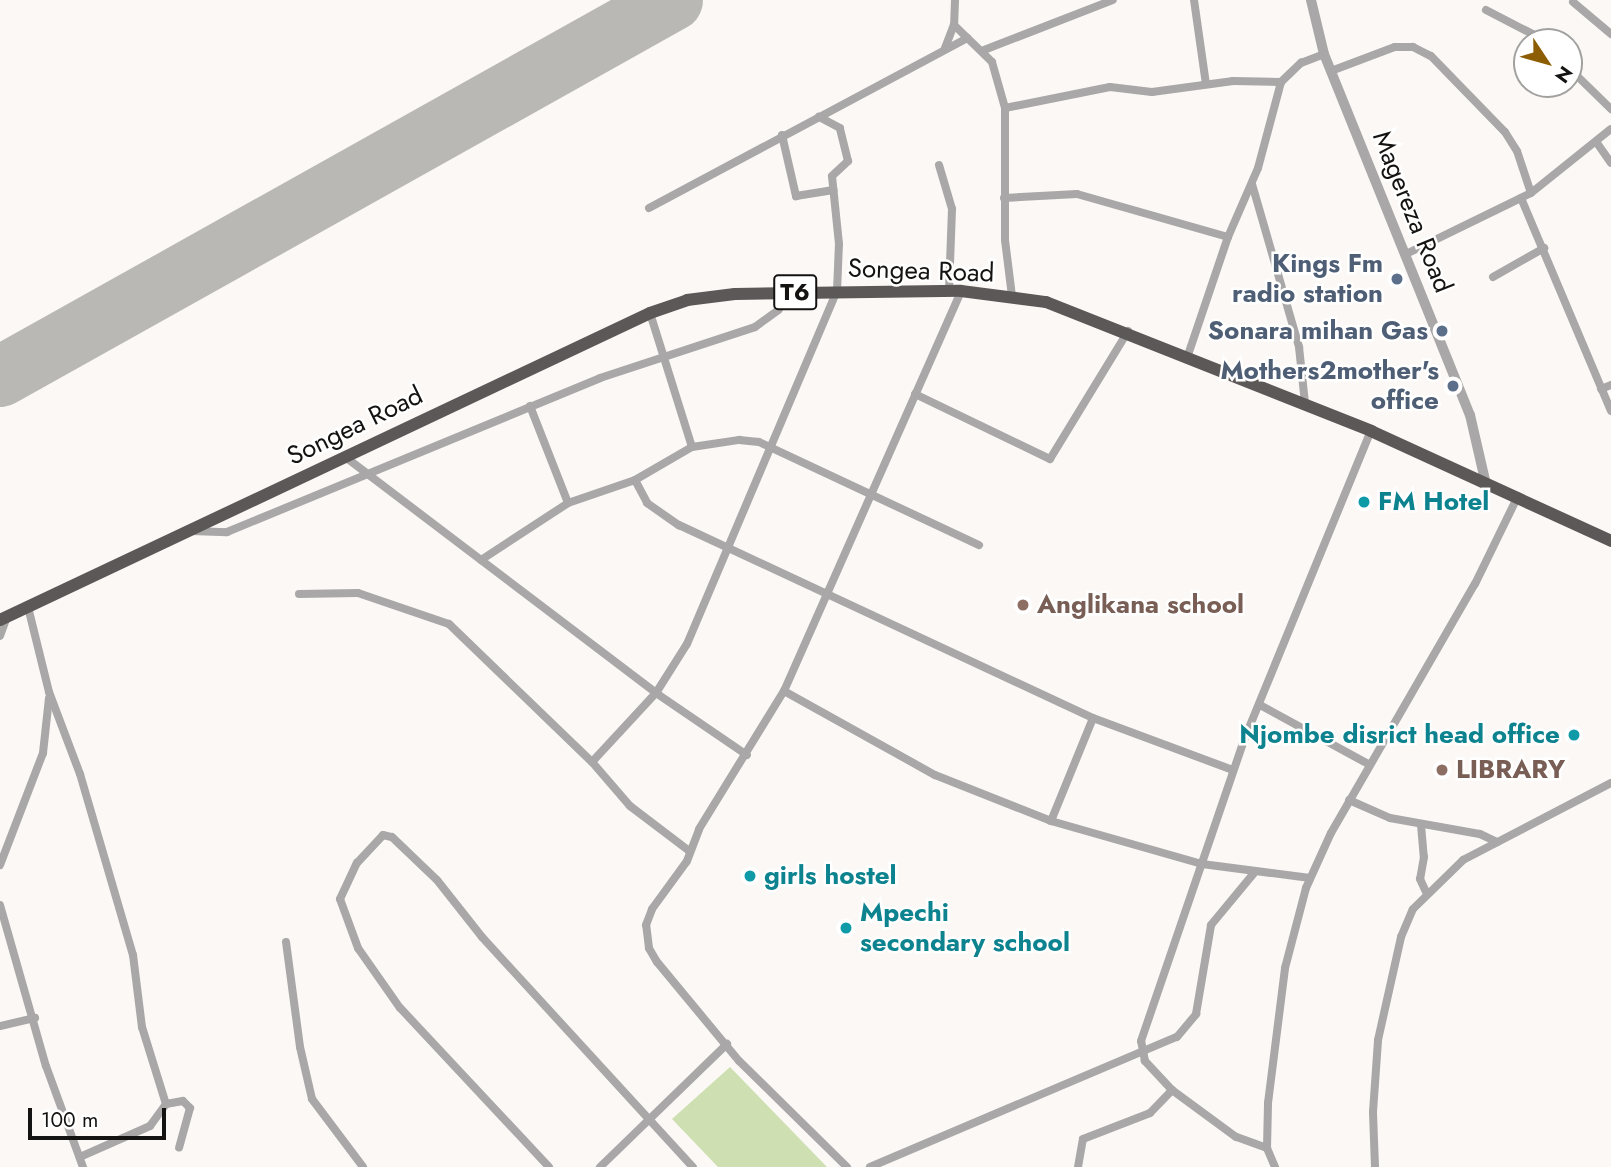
<!DOCTYPE html>
<html>
<head>
<meta charset="utf-8">
<style>
	body { margin:0 }
	#map { position:relative; width:1611px; height:1167px; overflow:hidden; background:#fbf8f5; font-family:Jost,sans-serif }
	div>[style] { position:absolute }
	.green>* { inset:0; background:#cee0b1 }
	.runway>* { height:61px; margin:-30.5px; padding:0 30.5px; transform-origin:30.5px; border-radius:30.5px; background:#bab8b5 }
	.minor>* { height:8px; margin:-4px; padding:0 4px; transform-origin:4px; border-radius:4px; background:#a9a7a7 }
	.tertiary>* { height:10px; margin:-5px; padding:0 5px; transform-origin:5px; border-radius:5px; background:#a9a7a7 }
	.trunk>* { height:12px; margin:-6px; padding:0 6px; transform-origin:6px; border-radius:6px; background:#5c5858 }
	.dots>* { width:19px; height:19px; translate:-50% -50%; box-sizing:border-box; border:4px solid #fff; border-radius:50% }
	span { translate:-50% -50%; white-space:nowrap; text-align:center; line-height:1.15; -webkit-text-stroke:5px #fff; paint-order:stroke }
	.shield-label span { padding:2px 5px; background:#fff; border:2px solid; border-radius:5px; -webkit-text-stroke-width:0 }
	.shield-label { font-size:24px; color:#141312; font-weight:700 }
	.street-label { font-size:26px; color:#141312 }
	.service-label { font-size:26px; color:#4e5e75; font-weight:700 }
	.right { translate:-100% -50%; text-align:right }
	.culture-label { font-size:26px; color:#0d838f; font-weight:700 }
	.left { translate:0 -50%; text-align:left }
	.education-label { font-size:26px; color:#785e54; font-weight:700 }
	.north { position:absolute; left:1513px; top:28px; width:70px; height:70px; box-sizing:border-box; background:#fff; border:2px solid #a1a1a0; border-radius:50%; rotate:126deg; font-size:19px; font-weight:700; line-height:28px; text-align:center; color:#141312 }
	.north::after { content:''; display:block; margin:auto; width:24px; height:32px; background:#8c5d03; clip-path:polygon(50% 0,100% 100%,50% 72%,0 100%) }
	.scale { position:absolute; left:28px; top:1108px; width:138px; height:32px; box-sizing:border-box; border:4px solid #141312; border-top:0; padding-left:9px; font-size:21px; line-height:24px; white-space:nowrap; color:#141312; -webkit-text-stroke:5px #fff; paint-order:stroke }
</style>
</head>
<body>
<div id="map">
	<div class="green">
		<i style="clip-path:polygon(730px 1067px,827px 1167px,718px 1167px,672px 1119px)"></i>
	</div>
	<div class="runway">
		<i style="left:0;top:376px;width:770px;rotate:-29.23deg"></i>
	</div>
	<div class="minor">
		<i style="left:955px;top:0;width:25px;rotate:92deg"></i>
		<i style="left:954px;top:25px;width:53px;rotate:44.2deg"></i>
		<i style="left:992px;top:62px;width:48px;rotate:74.2deg"></i>
		<i style="left:1005px;top:108px;width:132px;rotate:90deg"></i>
		<i style="left:1005px;top:240px;width:56px;rotate:82.9deg"></i>
		<i style="left:1194px;top:0;width:85px;rotate:81.9deg"></i>
		<i style="left:1573px;top:2px;width:50px;rotate:40.1deg"></i>
		<i style="left:1486px;top:10px;width:70px;rotate:27.3deg"></i>
		<i style="left:945px;top:48px;width:25px;rotate:-69deg"></i>
		<i style="left:984px;top:50px;width:138px;rotate:-21.2deg"></i>
		<i style="left:1569px;top:68px;width:59px;rotate:44.3deg"></i>
		<i style="left:1331px;top:71px;width:68px;rotate:-20.6deg"></i>
		<i style="left:1395px;top:47px;width:18px"></i>
		<i style="left:1413px;top:47px;width:20px;rotate:27deg"></i>
		<i style="left:1431px;top:56px;width:106px;rotate:45.8deg"></i>
		<i style="left:1505px;top:132px;width:22px;rotate:58deg"></i>
		<i style="left:1517px;top:151px;width:44px;rotate:71.6deg"></i>
		<i style="left:1005px;top:108px;width:107px;rotate:-11.3deg"></i>
		<i style="left:1110px;top:87px;width:42px;rotate:6.8deg"></i>
		<i style="left:1152px;top:92px;width:82px;rotate:-7.7deg"></i>
		<i style="left:1233px;top:81px;width:48px;rotate:1.2deg"></i>
		<i style="left:782px;top:135px;width:63px;rotate:77.1deg"></i>
		<i style="left:796px;top:196px;width:38px;rotate:-9deg"></i>
		<i style="left:1597px;top:143px;width:24px;rotate:55deg"></i>
		<i style="left:939px;top:165px;width:46px;rotate:73.5deg"></i>
		<i style="left:952px;top:209px;width:82px;rotate:92.1deg"></i>
		<i style="left:1252px;top:184px;width:170px;rotate:73.9deg"></i>
		<i style="left:1299px;top:347px;width:56px;rotate:83.9deg"></i>
		<i style="left:1004px;top:198px;width:73px;rotate:-3.1deg"></i>
		<i style="left:1077px;top:194px;width:157px;rotate:15.9deg"></i>
		<i style="left:1521px;top:198px;width:231px;rotate:67.1deg"></i>
		<i style="left:649px;top:208px;width:361px;rotate:-28.1deg"></i>
		<i style="left:1408px;top:253px;width:137px;rotate:-26deg"></i>
		<i style="left:1531px;top:193px;width:102px;rotate:-38.7deg"></i>
		<i style="left:1493px;top:277px;width:59px;rotate:-29.6deg"></i>
		<i style="left:650px;top:313px;width:140px;rotate:72.6deg"></i>
		<i style="left:1188px;top:355px;width:125px;rotate:-71.3deg"></i>
		<i style="left:1228px;top:237px;width:75px;rotate:-66.5deg"></i>
		<i style="left:1258px;top:168px;width:89px;rotate:-75deg"></i>
		<i style="left:1281px;top:82px;width:28px;rotate:-44deg"></i>
		<i style="left:1301px;top:63px;width:25px;rotate:-21deg"></i>
		<i style="left:1601px;top:389px;width:11px;rotate:-22deg"></i>
		<i style="left:915px;top:394px;width:150px;rotate:25.7deg"></i>
		<i style="left:1050px;top:459px;width:150px;rotate:-58.6deg"></i>
		<i style="left:530px;top:406px;width:104px;rotate:68.6deg"></i>
		<i style="left:344px;top:456px;width:392px;rotate:37.2deg"></i>
		<i style="left:656px;top:693px;width:110px;rotate:34.3deg"></i>
		<i style="left:635px;top:480px;width:26px;rotate:62deg"></i>
		<i style="left:647px;top:503px;width:39px;rotate:35deg"></i>
		<i style="left:679px;top:525px;width:457px;rotate:25deg"></i>
		<i style="left:1093px;top:718px;width:149px;rotate:20.4deg"></i>
		<i style="left:192px;top:531px;width:35px;rotate:2deg"></i>
		<i style="left:227px;top:532px;width:404px;rotate:-22.4deg"></i>
		<i style="left:600px;top:378px;width:163px;rotate:-18.2deg"></i>
		<i style="left:755px;top:327px;width:29px;rotate:-36deg"></i>
		<i style="left:778px;top:310px;width:20px;rotate:-63deg"></i>
		<i style="left:481px;top:560px;width:104px;rotate:-33.2deg"></i>
		<i style="left:568px;top:503px;width:71px;rotate:-18.9deg"></i>
		<i style="left:635px;top:480px;width:66px;rotate:-30.1deg"></i>
		<i style="left:692px;top:447px;width:48px;rotate:-8.5deg"></i>
		<i style="left:739px;top:440px;width:20px;rotate:6deg"></i>
		<i style="left:759px;top:442px;width:243px;rotate:25.1deg"></i>
		<i style="left:299px;top:594px;width:59px;rotate:-1deg"></i>
		<i style="left:358px;top:593px;width:96px;rotate:18.8deg"></i>
		<i style="left:449px;top:624px;width:199px;rotate:44deg"></i>
		<i style="left:592px;top:762px;width:58px;rotate:49.2deg"></i>
		<i style="left:630px;top:806px;width:73px;rotate:37.2deg"></i>
		<i style="left:28px;top:607px;width:88px;rotate:76.1deg"></i>
		<i style="left:49px;top:692px;width:88px;rotate:69.3deg"></i>
		<i style="left:80px;top:774px;width:189px;rotate:73.7deg"></i>
		<i style="left:133px;top:955px;width:73px;rotate:82.9deg"></i>
		<i style="left:142px;top:1027px;width:81px;rotate:72.7deg"></i>
		<i style="left:166px;top:1104px;width:27px;rotate:126deg"></i>
		<i style="left:150px;top:1126px;width:77px;rotate:156.1deg"></i>
		<i style="left:0;top:636px;width:20px;rotate:-70deg"></i>
		<i style="left:784px;top:691px;width:173px;rotate:29.1deg"></i>
		<i style="left:935px;top:775px;width:125px;rotate:21.6deg"></i>
		<i style="left:1051px;top:821px;width:157px;rotate:15.9deg"></i>
		<i style="left:1202px;top:864px;width:109px;rotate:7.4deg"></i>
		<i style="left:1260px;top:705px;width:125px;rotate:28.6deg"></i>
		<i style="left:592px;top:762px;width:94px;rotate:-47.2deg"></i>
		<i style="left:656px;top:693px;width:58px;rotate:-57.7deg"></i>
		<i style="left:687px;top:644px;width:384px;rotate:-67deg"></i>
		<i style="left:837px;top:291px;width:47px;rotate:-87.6deg"></i>
		<i style="left:839px;top:244px;width:68px;rotate:-95.9deg"></i>
		<i style="left:832px;top:176px;width:22px;rotate:-43deg"></i>
		<i style="left:848px;top:161px;width:34px;rotate:-104deg"></i>
		<i style="left:840px;top:128px;width:24px;rotate:-152deg"></i>
		<i style="left:1349px;top:800px;width:45px;rotate:23.7deg"></i>
		<i style="left:1390px;top:818px;width:91px;rotate:10.1deg"></i>
		<i style="left:1480px;top:834px;width:19px;rotate:25deg"></i>
		<i style="left:1051px;top:821px;width:111px;rotate:-67.8deg"></i>
		<i style="left:1421px;top:825px;width:32px;rotate:85deg"></i>
		<i style="left:1424px;top:857px;width:22px;rotate:100deg"></i>
		<i style="left:1420px;top:879px;width:14px;rotate:65deg"></i>
		<i style="left:0;top:865px;width:120px;rotate:-69deg"></i>
		<i style="left:43px;top:753px;width:55px;rotate:-83.8deg"></i>
		<i style="left:0;top:905px;width:167px;rotate:74.1deg"></i>
		<i style="left:46px;top:1066px;width:108px;rotate:69.9deg"></i>
		<i style="left:286px;top:942px;width:106px;rotate:82.4deg"></i>
		<i style="left:300px;top:1047px;width:53px;rotate:77deg"></i>
		<i style="left:312px;top:1099px;width:85px;rotate:53.1deg"></i>
		<i style="left:0;top:1026px;width:36px;rotate:-13deg"></i>
		<i style="left:166px;top:1104px;width:17px;rotate:-10deg"></i>
		<i style="left:183px;top:1101px;width:10px;rotate:45deg"></i>
		<i style="left:190px;top:1108px;width:41px;rotate:105.4deg"></i>
		<i style="left:1267px;top:1148px;width:33px;rotate:-160deg"></i>
		<i style="left:1236px;top:1137px;width:79px;rotate:-143.7deg"></i>
		<i style="left:1172px;top:1090px;width:40px;rotate:-133deg"></i>
		<i style="left:1145px;top:1061px;width:20px;rotate:-101deg"></i>
		<i style="left:1141px;top:1041px;width:318px;rotate:-71.1deg"></i>
		<i style="left:1244px;top:740px;width:334px;rotate:-67.7deg"></i>
		<i style="left:549px;top:1167px;width:218px;rotate:-133.1deg"></i>
		<i style="left:400px;top:1008px;width:73px;rotate:-125deg"></i>
		<i style="left:358px;top:948px;width:52px;rotate:-110.2deg"></i>
		<i style="left:340px;top:899px;width:40px;rotate:-65deg"></i>
		<i style="left:357px;top:863px;width:38px;rotate:-47deg"></i>
		<i style="left:383px;top:835px;width:9px;rotate:13deg"></i>
		<i style="left:392px;top:837px;width:62px;rotate:43.7deg"></i>
		<i style="left:437px;top:880px;width:73px;rotate:51.7deg"></i>
		<i style="left:482px;top:937px;width:312px;rotate:47.5deg"></i>
		<i style="left:600px;top:1167px;width:177px;rotate:-44.1deg"></i>
		<i style="left:847px;top:1167px;width:151px;rotate:-135.5deg"></i>
		<i style="left:739px;top:1061px;width:129px;rotate:-129.6deg"></i>
		<i style="left:657px;top:962px;width:16px;rotate:-120deg"></i>
		<i style="left:649px;top:948px;width:23px;rotate:-97deg"></i>
		<i style="left:646px;top:925px;width:17px;rotate:-69deg"></i>
		<i style="left:652px;top:909px;width:59px;rotate:-53.9deg"></i>
		<i style="left:687px;top:861px;width:34px;rotate:-69deg"></i>
		<i style="left:699px;top:829px;width:162px;rotate:-58.4deg"></i>
		<i style="left:784px;top:691px;width:437px;rotate:-66.1deg"></i>
		<i style="left:870px;top:1167px;width:333px;rotate:-23deg"></i>
		<i style="left:1177px;top:1037px;width:30px;rotate:-50deg"></i>
		<i style="left:1196px;top:1014px;width:90px;rotate:-80.4deg"></i>
		<i style="left:1211px;top:925px;width:67px;rotate:-50.4deg"></i>
		<i style="left:1078px;top:1167px;width:28px;rotate:-80deg"></i>
		<i style="left:1083px;top:1139px;width:72px;rotate:-21.2deg"></i>
		<i style="left:1150px;top:1113px;width:32px;rotate:-46deg"></i>
		<i style="left:1275px;top:1167px;width:21px;rotate:-113deg"></i>
		<i style="left:1267px;top:1148px;width:45px;rotate:-88.7deg"></i>
		<i style="left:1268px;top:1103px;width:136px;rotate:-82.8deg"></i>
		<i style="left:1285px;top:968px;width:83px;rotate:-75.3deg"></i>
		<i style="left:1306px;top:888px;width:60px;rotate:-65.6deg"></i>
		<i style="left:1331px;top:833px;width:288px;rotate:-60deg"></i>
		<i style="left:1475px;top:584px;width:98px;rotate:-64deg"></i>
		<i style="left:1375px;top:1167px;width:55px;rotate:-92.1deg"></i>
		<i style="left:1373px;top:1112px;width:72px;rotate:-86deg"></i>
		<i style="left:1378px;top:1040px;width:106px;rotate:-77.4deg"></i>
		<i style="left:1401px;top:937px;width:30px;rotate:-67deg"></i>
		<i style="left:1413px;top:909px;width:70px;rotate:-44.4deg"></i>
		<i style="left:1463px;top:860px;width:167px;rotate:-27.5deg"></i>
	</div>
	<div class="tertiary">
		<i style="left:1311px;top:0;width:56px;rotate:76.5deg"></i>
		<i style="left:1324px;top:54px;width:389px;rotate:68deg"></i>
		<i style="left:1470px;top:415px;width:67px;rotate:77deg"></i>
	</div>
	<div class="trunk">
		<i style="left:0;top:620px;width:719px;rotate:-25.28deg"></i>
		<i style="left:650px;top:313px;width:39px;rotate:-19deg"></i>
		<i style="left:687px;top:300px;width:48px;rotate:-7.1deg"></i>
		<i style="left:735px;top:294px;width:226px;rotate:-0.8deg"></i>
		<i style="left:961px;top:291px;width:86px;rotate:7.4deg"></i>
		<i style="left:1046px;top:302px;width:350px;rotate:21.6deg"></i>
		<i style="left:1371px;top:431px;width:264px;rotate:24.6deg"></i>
	</div>
	<div class="dots">
		<i style="left:1397px;top:279px;background:#5c6f8a"></i>
		<i style="left:1442px;top:331px;background:#5c6f8a"></i>
		<i style="left:1453px;top:386px;background:#5c6f8a"></i>
		<i style="left:1364px;top:502px;background:#0f9aa8"></i>
		<i style="left:1023px;top:605px;background:#8d6e63"></i>
		<i style="left:1574px;top:735px;background:#0f9aa8"></i>
		<i style="left:1442px;top:770px;background:#8d6e63"></i>
		<i style="left:750px;top:876px;background:#0f9aa8"></i>
		<i style="left:846px;top:928px;background:#0f9aa8"></i>
	</div>
	<div class="shield-label">
		<span style="left:795px;top:292px">T6</span>
	</div>
	<div class="street-label">
		<span style="left:1412px;top:212px;rotate:68deg">Magereza Road</span>
		<span style="left:921px;top:271px;rotate:2deg">Songea Road</span>
		<span style="left:355px;top:426px;rotate:-26deg">Songea Road</span>
	</div>
	<div class="service-label">
		<span class="right" style="left:1383px;top:279px">Kings Fm<br>radio station</span>
		<span class="right" style="left:1428px;top:331px">Sonara mihan Gas</span>
		<span class="right" style="left:1439px;top:386px">Mothers2mother's<br>office</span>
	</div>
	<div class="culture-label">
		<span class="left" style="left:1378px;top:502px">FM Hotel</span>
		<span class="right" style="left:1560px;top:735px">Njombe disrict head office</span>
		<span class="left" style="left:764px;top:876px">girls hostel</span>
		<span class="left" style="left:860px;top:928px">Mpechi<br>secondary school</span>
	</div>
	<div class="education-label">
		<span class="left" style="left:1037px;top:605px">Anglikana school</span>
		<span class="left" style="left:1456px;top:770px">LIBRARY</span>
	</div>
	<div class="north">N</div>
	<div class="scale">100 m</div>
</div>
</body>
</html>
